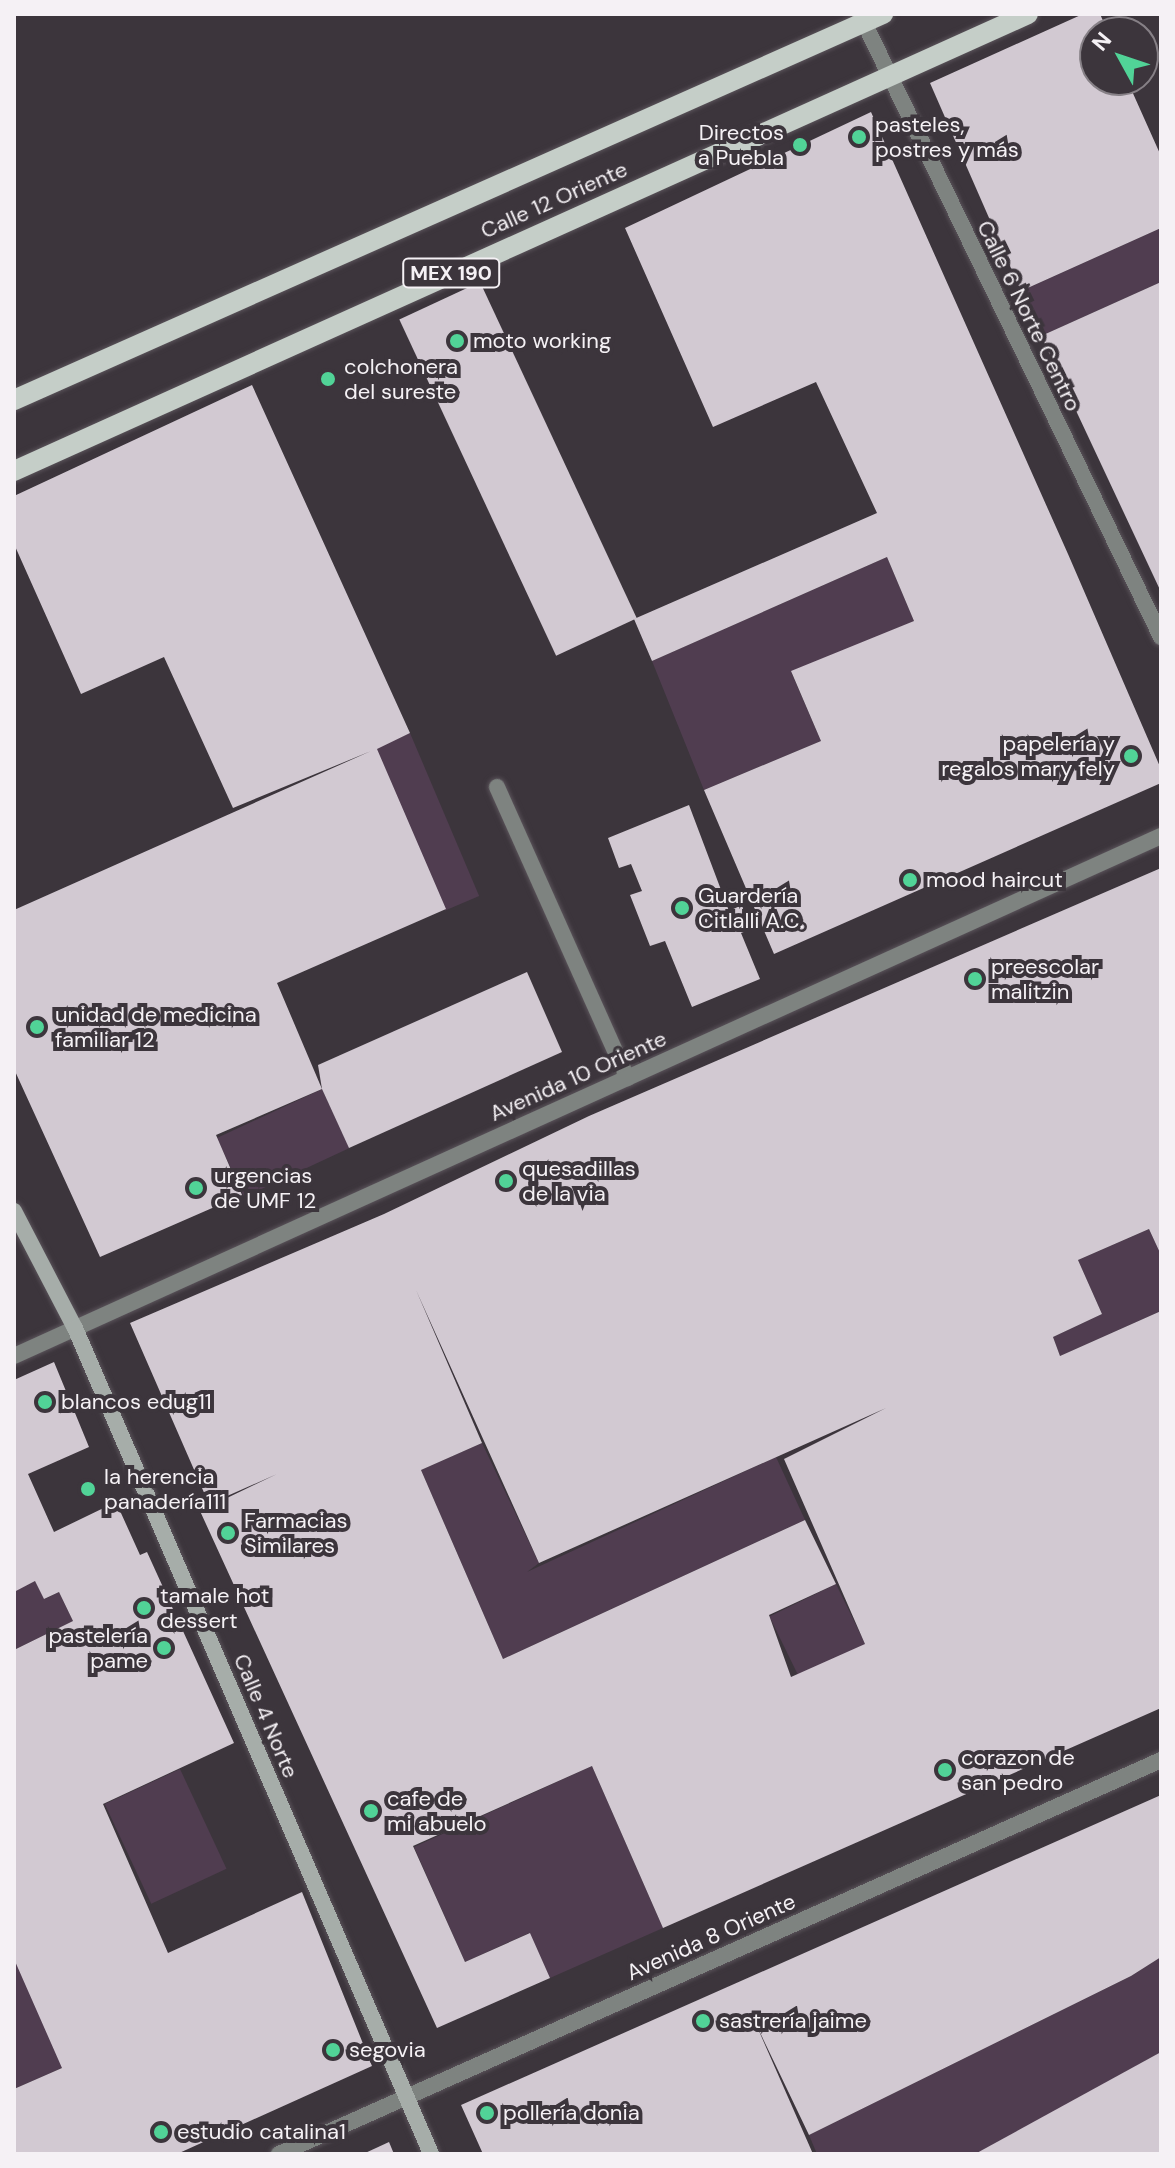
<!DOCTYPE html>
<html>
<head>
<meta charset="utf-8">
<style>
	body { margin:0 }
	#map { position:relative; width:1175px; height:2168px; overflow:hidden; background:#3c353c; font-family:"DM Sans",sans-serif }
	div>[style] { position:absolute }
	.green>* { inset:0; background:#503d50; transform-origin:0 0 }
	.building>* { inset:0; background:#d2c9d2; transform-origin:0 0 }
	.roads { filter:drop-shadow(0 0 2px #5a535a) drop-shadow(0 0 2px #5a535a) }
	.street>* { height:16px; margin:-8px; padding:0 8px; transform-origin:8px; border-radius:8px; background:#7e8380 }
	.secondary>* { height:16px; margin:-8px; padding:0 8px; transform-origin:8px; border-radius:8px; background:#a6ada9 }
	.primary>* { height:20px; margin:-10px; padding:0 10px; transform-origin:10px; border-radius:10px; background:#c5cec8 }
	.dots>* { width:22px; height:22px; translate:-50% -50%; box-sizing:border-box; border:4px solid #3c353c; border-radius:50% }
	span { translate:-50% -50%; white-space:nowrap; text-align:center; line-height:1.15; -webkit-text-stroke:8px #3c353c; paint-order:stroke }
	.shield-label span { padding:2px 6px; background:#3c353c; border:2px solid; border-radius:6px; -webkit-text-stroke-width:0 }
	.shield-label { font-size:20px; color:#f5f1f5; font-weight:700 }
	.poi-label { font-size:22px; color:#f5f1f5 }
	.left { translate:0 -50%; text-align:left }
	.right { translate:-100% -50%; text-align:right }
	.street-label { font-size:22px; color:#f5f1f5 }
	.frame { position:absolute; inset:0; border:16px solid #f5f1f5; pointer-events:none }
	.north { position:absolute; left:1079px; top:16px; width:80px; height:80px; box-sizing:border-box; background:#3c353c; border:2px solid #868086; border-radius:50%; rotate:310deg; font-size:22px; font-weight:700; line-height:32px; text-align:center; color:#f5f1f5 }
	.north::after { content:''; display:block; margin:auto; width:28px; height:36px; background:#51d397; clip-path:polygon(50% 0,100% 100%,50% 72%,0 100%) }
</style>
</head>
<body>
<div id="map">
	<div class="green">
		<i style="clip-path:polygon(1161px 228px,1161px 282px,1041px 336px,1021px 291px)"></i>
		<i style="clip-path:polygon(887px 557px,914px 621px,792px 674px,821px 741px,704px 790px,652px 661px)"></i>
		<i style="left:410px;top:733px;width:177px;height:37px;rotate:67deg"></i>
		<i style="left:322px;top:1089px;width:65px;height:116px;rotate:65deg"></i>
		<i style="clip-path:polygon(1149px 1229px,1161px 1255px,1161px 1311px,1060px 1356px,1053px 1337px,1102px 1314px,1078px 1260px)"></i>
		<i style="clip-path:polygon(482px 1443px,539px 1563px,527px 1572px,776px 1457px,805px 1520px,503px 1659px,421px 1470px)"></i>
		<i style="clip-path:polygon(35px 1581px,45px 1599px,59px 1592px,73px 1621px,14px 1650px,14px 1591px)"></i>
		<i style="left:836px;top:1584px;width:67px;height:74px;rotate:64deg"></i>
		<i style="clip-path:polygon(592px 1766px,663px 1928px,550px 1978px,529px 1933px,465px 1962px,414px 1847px)"></i>
		<i style="left:180px;top:1769px;width:110px;height:83px;rotate:65deg"></i>
		<i style="clip-path:polygon(14px 1949px,64px 2067px,14px 2089px)"></i>
		<i style="clip-path:polygon(1161px 1957px,1161px 2052px,979px 2154px,817px 2154px,809px 2135px,1131px 1976px)"></i>
	</div>
	<div class="building">
		<i style="clip-path:polygon(1083px 14px,1100px 14px,1108px 32px,1095px 32px,1095px 80px,1127px 80px,1161px 156px,1161px 228px,1021px 291px,930px 83px)"></i>
		<i style="clip-path:polygon(871px 112px,1068px 554px,1161px 769px,1161px 783px,774px 954px,704px 790px,821px 741px,791px 671px,914px 621px,887px 557px,652px 661px,634px 619px,877px 513px,816px 382px,713px 427px,625px 228px)"></i>
		<i style="left:480px;top:282px;width:371px;height:89px;rotate:65deg"></i>
		<i style="clip-path:polygon(1161px 282px,1161px 592px,1041px 336px)"></i>
		<i style="clip-path:polygon(252px 385px,410px 733px,377px 749px,446px 909px,277px 983px,322px 1089px,216px 1135px,242px 1195px,100px 1257px,14px 1069px,14px 910px,371px 751px,233px 808px,164px 657px,81px 694px,14px 544px,14px 496px)"></i>
		<i style="clip-path:polygon(689px 805px,729px 911px,742px 905px,749px 930px,741px 933px,760px 979px,692px 1007px,665px 941px,650px 946px,630px 895px,642px 891px,631px 864px,619px 868px,608px 838px)"></i>
		<i style="clip-path:polygon(evenodd,1161px 868px,1161px 1255px,1149px 1229px,1078px 1260px,1102px 1314px,1053px 1337px,1060px 1356px,1161px 1311px,1161px 1708px,663px 1928px,592px 1766px,413px 1846px,465px 1962px,530px 1933px,550px 1978px,437px 2028px,200px 1511px,277px 1474px,209px 1504px,130px 1323px,384px 1214px,589px 1116px,1161px 868px,416px 1290px,539px 1563px,886px 1408px,784px 1459px,865px 1644px,791px 1677px,769px 1615px,836px 1584px,805px 1520px,503px 1659px,421px 1470px,482px 1443px,416px 1290px)"></i>
		<i style="clip-path:polygon(527px 972px,562px 1052px,349px 1148px,322px 1089px,318px 1065px)"></i>
		<i style="clip-path:polygon(54px 1362px,89px 1447px,28px 1474px,54px 1532px,116px 1502px,140px 1555px,147px 1552px,234px 1743px,103px 1804px,168px 1953px,302px 1892px,372px 2066px,177px 2154px,14px 2154px,14px 2089px,62px 2068px,14px 1959px,14px 1650px,73px 1621px,59px 1592px,44px 1599px,35px 1581px,14px 1592px,14px 1380px)"></i>
		<i style="clip-path:polygon(1161px 1795px,1161px 1957px,1131px 1976px,809px 2135px,755px 2022px,813px 2154px,483px 2154px,461px 2105px)"></i>
		<i style="clip-path:polygon(1161px 2052px,1161px 2154px,975px 2154px)"></i>
		<i style="clip-path:polygon(389px 2142px,394px 2154px,363px 2154px)"></i>
	</div>
	<div class="roads">
		<div class="street">
			<i style="left:860px;top:14px;width:692px;rotate:64.21deg"></i>
			<i style="left:497px;top:787px;width:319px;rotate:65.9deg"></i>
			<i style="left:14px;top:1356px;width:1259px;rotate:-24.39deg"></i>
			<i style="left:279px;top:2154px;width:966px;rotate:-24.07deg"></i>
		</div>
		<div class="secondary">
			<i style="left:14px;top:1211px;width:132px;rotate:62.5deg"></i>
			<i style="left:75px;top:1328px;width:899px;rotate:66.68deg"></i>
		</div>
		<div class="primary">
			<i style="left:14px;top:400px;width:951px;rotate:-23.95deg"></i>
			<i style="left:14px;top:471px;width:1112px;rotate:-24.26deg"></i>
		</div>
	</div>
	<div class="dots">
		<i style="left:859px;top:137px;background:#51d397"></i>
		<i style="left:800px;top:145px;background:#51d397"></i>
		<i style="left:457px;top:341px;background:#51d397"></i>
		<i style="left:328px;top:379px;background:#51d397"></i>
		<i style="left:1131px;top:756px;background:#51d397"></i>
		<i style="left:910px;top:880px;background:#51d397"></i>
		<i style="left:682px;top:908px;background:#51d397"></i>
		<i style="left:975px;top:979px;background:#51d397"></i>
		<i style="left:37px;top:1027px;background:#51d397"></i>
		<i style="left:506px;top:1181px;background:#51d397"></i>
		<i style="left:196px;top:1188px;background:#51d397"></i>
		<i style="left:45px;top:1402px;background:#51d397"></i>
		<i style="left:88px;top:1489px;background:#51d397"></i>
		<i style="left:228px;top:1533px;background:#51d397"></i>
		<i style="left:144px;top:1608px;background:#51d397"></i>
		<i style="left:164px;top:1648px;background:#51d397"></i>
		<i style="left:945px;top:1770px;background:#51d397"></i>
		<i style="left:371px;top:1811px;background:#51d397"></i>
		<i style="left:703px;top:2021px;background:#51d397"></i>
		<i style="left:333px;top:2050px;background:#51d397"></i>
		<i style="left:487px;top:2113px;background:#51d397"></i>
		<i style="left:161px;top:2132px;background:#51d397"></i>
	</div>
	<div class="shield-label">
		<span style="left:451px;top:273px">MEX 190</span>
	</div>
	<div class="poi-label">
		<span class="left" style="left:875px;top:137px">pasteles,<br>postres y más</span>
		<span class="right" style="left:784px;top:145px">Directos<br>a Puebla</span>
		<span class="left" style="left:473px;top:341px">moto working</span>
		<span class="left" style="left:344px;top:379px">colchonera<br>del sureste</span>
		<span class="right" style="left:1115px;top:756px">papelería y<br>regalos mary fely</span>
		<span class="left" style="left:926px;top:880px">mood haircut</span>
		<span class="left" style="left:698px;top:908px">Guardería<br>Citlalli A.C.</span>
		<span class="left" style="left:991px;top:979px">preescolar<br>malitzin</span>
		<span class="left" style="left:55px;top:1027px">unidad de medicina<br>familiar 12</span>
		<span class="left" style="left:522px;top:1181px">quesadillas<br>de la via</span>
		<span class="left" style="left:214px;top:1188px">urgencias<br>de UMF 12</span>
		<span class="left" style="left:61px;top:1402px">blancos edug11</span>
		<span class="left" style="left:104px;top:1489px">la herencia<br>panadería111</span>
		<span class="left" style="left:244px;top:1533px">Farmacias<br>Similares</span>
		<span class="left" style="left:160px;top:1608px">tamale hot<br>dessert</span>
		<span class="right" style="left:148px;top:1648px">pastelería<br>pame</span>
		<span class="left" style="left:961px;top:1770px">corazon de<br>san pedro</span>
		<span class="left" style="left:387px;top:1811px">cafe de<br>mi abuelo</span>
		<span class="left" style="left:719px;top:2021px">sastrería jaime</span>
		<span class="left" style="left:349px;top:2050px">segovia</span>
		<span class="left" style="left:503px;top:2113px">pollería donia</span>
		<span class="left" style="left:177px;top:2132px">estudio catalina1</span>
	</div>
	<div class="street-label">
		<span style="left:554px;top:200px;rotate:-24deg">Calle 12 Oriente</span>
		<span style="left:1029px;top:316px;rotate:64deg">Calle 6 Norte Centro</span>
		<span style="left:578px;top:1076px;rotate:-24deg">Avenida 10 Oriente</span>
		<span style="left:266px;top:1716px;rotate:67deg">Calle 4 Norte</span>
		<span style="left:711px;top:1937px;rotate:-24deg">Avenida 8 Oriente</span>
	</div>
	<div class="frame"></div>
	<div class="north">N</div>
</div>
</body>
</html>
